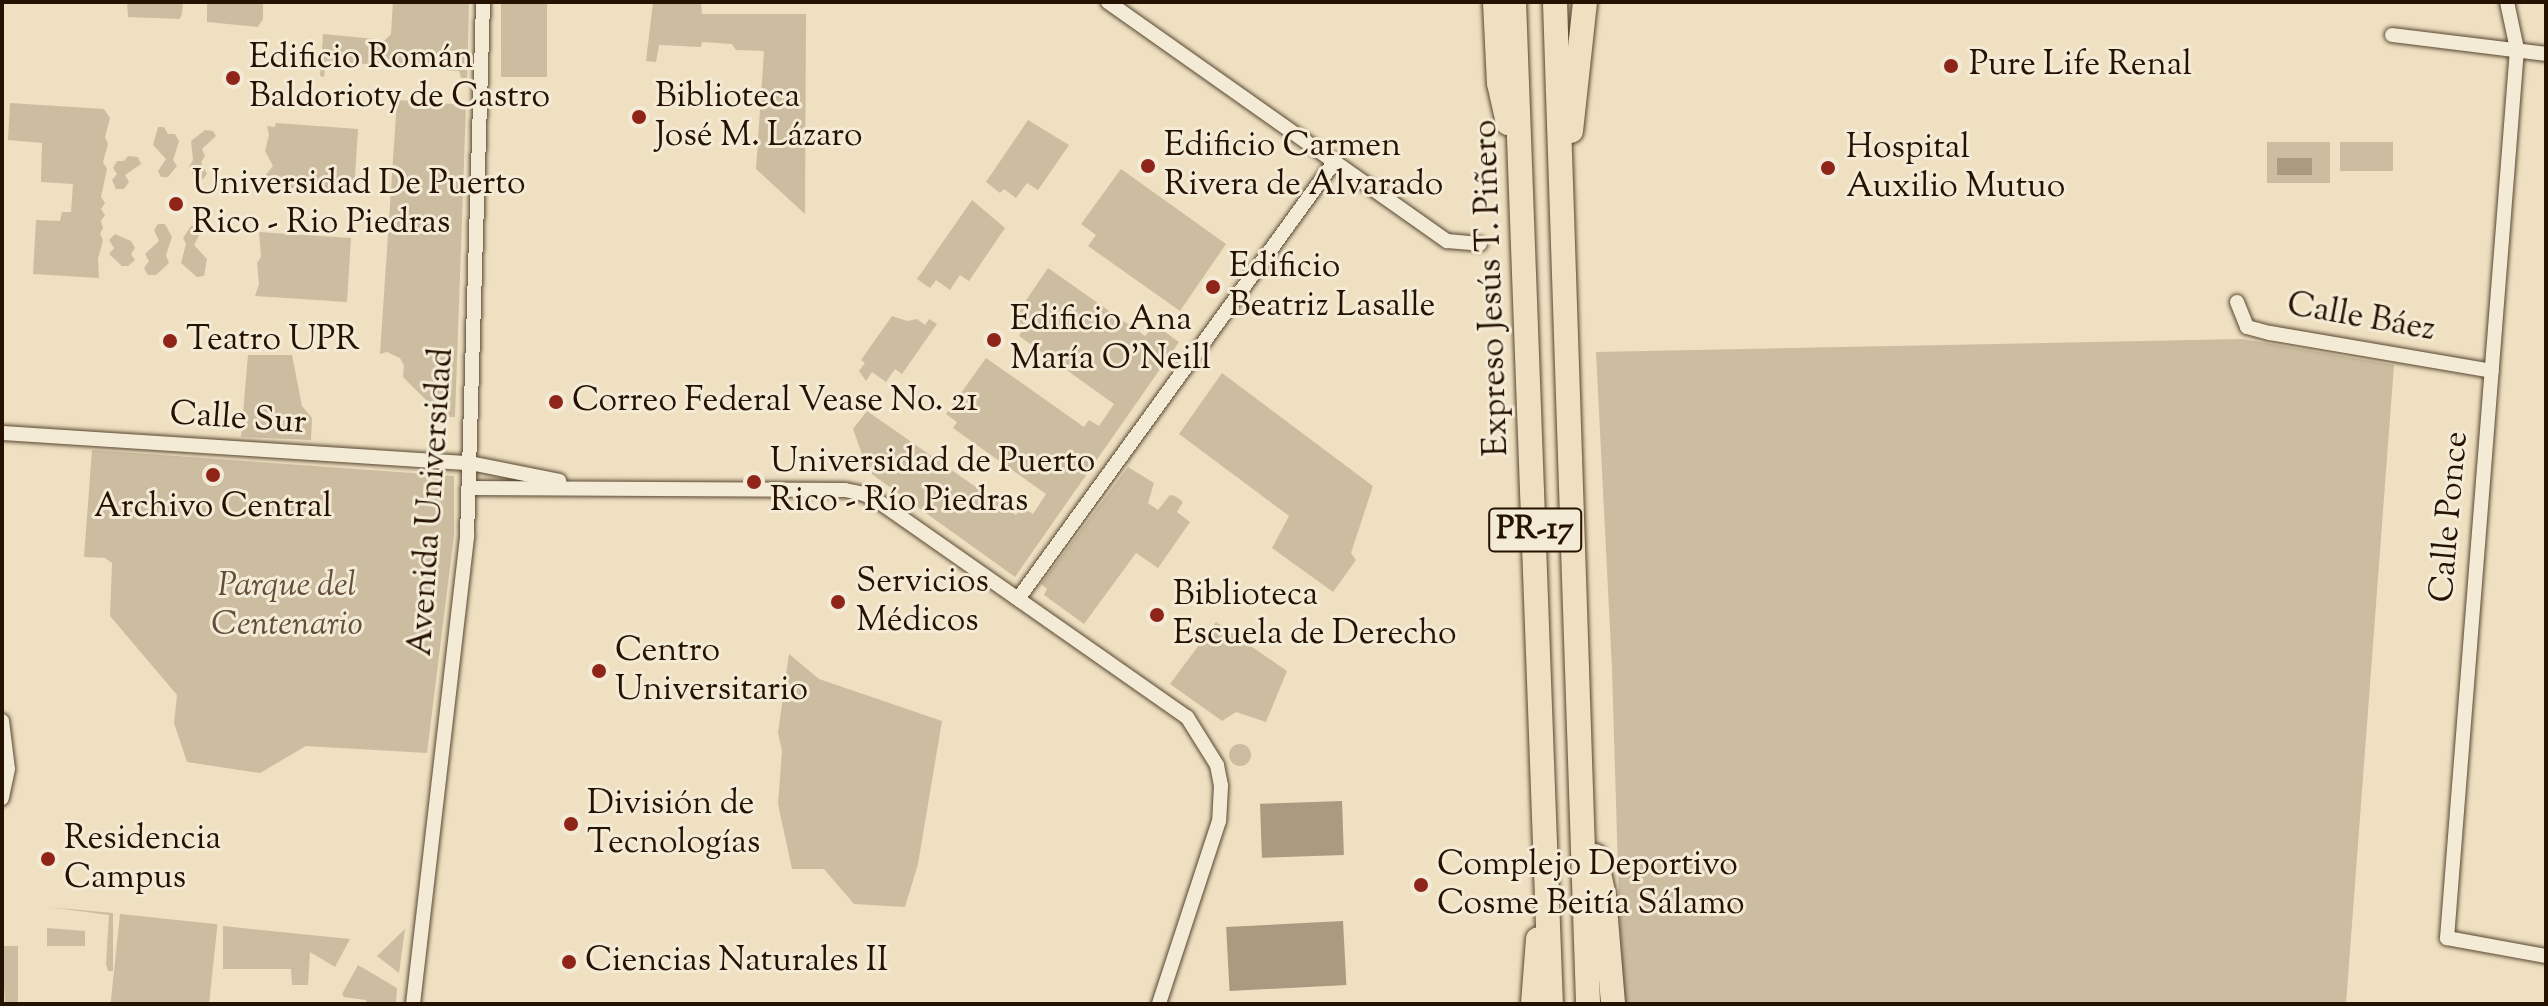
<!DOCTYPE html>
<html>
<head>
<meta charset="utf-8">
<style>
	body { margin:0 }
	#map { position:relative; width:2548px; height:1006px; overflow:hidden; background:#eee0c1; font-family:"Sorts Mill Goudy",serif }
	div>[style] { position:absolute }
	.green>* { inset:0; background:#ccbda0; transform-origin:0 0 }
	.round { border-radius:50% }
	.water>* { inset:0; background:#aa9a7f; transform-origin:0 0 }
	.roads { filter:drop-shadow(0 0 2px #584630) drop-shadow(0 0 2px #584630) }
	.street>* { height:14px; margin:-7px; padding:0 7px; transform-origin:7px; border-radius:7px; background:#f4ebd7 }
	.highway>* { height:24px; margin:-12px; padding:0 12px; transform-origin:12px; border-radius:12px; background:#eee0c1 }
	.dots>* { width:22px; height:22px; translate:-50% -50%; box-sizing:border-box; border:4px solid #f4ebd7; border-radius:50% }
	span { translate:-50% -50%; white-space:nowrap; text-align:center; line-height:1.15; -webkit-text-stroke:6px #f4ebd7; paint-order:stroke }
	.shield-label span { padding:2px 6px; background:#f4ebd7; border:2px solid; border-radius:6px; -webkit-text-stroke-width:0 }
	.shield-label { font-size:32px; color:#261200; font-weight:700 }
	.poi-label { font-size:34px; color:#261200 }
	.left { translate:0 -50%; text-align:left }
	.street-label { font-size:34px; color:#261200 }
	.park-label { font-size:34px; color:#604e38; font-style:italic }
	.frame { position:absolute; inset:0; border:4px solid #261200; pointer-events:none }
</style>
</head>
<body>
<div id="map">
	<div class="green">
		<i style="clip-path:polygon(127px 2px,183px 2px,182px 13px,180px 19px,128px 17px)"></i>
		<i style="clip-path:polygon(207px 2px,263px 3px,263px 19px,258px 27px,207px 22px)"></i>
		<i style="clip-path:polygon(393px 2px,469px 2px,467px 79px,461px 78px,459px 71px,326px 61px,324px 77px,320px 76px,323px 34px,385px 40px,391px 34px)"></i>
		<i style="left:501px;top:2px;width:46px;height:75px"></i>
		<i style="clip-path:polygon(653px 2px,701px 2px,702px 14px,806px 14px,805px 214px,756px 169px,764px 51px,736px 50px,732px 44px,702px 42px,701px 47px,659px 45px,656px 62px,646px 61px)"></i>
		<i style="clip-path:polygon(397px 100px,466px 105px,455px 417px,443px 417px,403px 377px,404px 366px,400px 358px,387px 352px,380px 354px)"></i>
		<i style="clip-path:polygon(10px 103px,104px 109px,110px 118px,105px 137px,108px 144px,103px 162px,107px 169px,101px 197px,105px 203px,101px 209px,105px 215px,101px 221px,103px 228px,100px 234px,103px 240px,98px 259px,99px 278px,33px 274px,36px 220px,60px 221px,62px 212px,71px 212px,73px 184px,41px 182px,42px 143px,8px 140px)"></i>
		<i style="clip-path:polygon(1028px 120px,1069px 145px,1038px 190px,1027px 183px,1016px 198px,1004px 189px,1000px 193px,986px 182px)"></i>
		<i style="clip-path:polygon(276px 123px,358px 129px,354px 192px,261px 186px,263px 178px,273px 166px,265px 151px,269px 135px,267px 126px,275px 127px)"></i>
		<i style="clip-path:polygon(158px 127px,164px 127px,168px 134px,175px 134px,179px 141px,173px 160px,177px 166px,168px 177px,161px 177px,158px 171px,166px 159px,153px 145px)"></i>
		<i style="clip-path:polygon(205px 130px,213px 131px,216px 136px,202px 149px,205px 156px,201px 162px,207px 174px,202px 180px,195px 179px,189px 167px,193px 160px,191px 141px)"></i>
		<i style="left:2330px;top:142px;width:41px;height:63px;rotate:90deg"></i>
		<i style="left:2340px;top:142px;width:53px;height:29px"></i>
		<i style="clip-path:polygon(128px 156px,138px 157px,141px 164px,125px 175px,129px 182px,124px 189px,116px 189px,112px 180px,117px 174px,113px 168px,117px 161px,124px 161px)"></i>
		<i style="clip-path:polygon(1121px 169px,1226px 244px,1180px 311px,1088px 246px,1096px 235px,1081px 224px)"></i>
		<i style="clip-path:polygon(972px 200px,1005px 228px,969px 281px,960px 275px,950px 290px,936px 280px,930px 288px,917px 279px)"></i>
		<i style="clip-path:polygon(158px 224px,165px 224px,172px 237px,166px 255px,169px 263px,156px 275px,148px 275px,144px 268px,149px 261px,145px 254px,159px 241px,154px 230px)"></i>
		<i style="clip-path:polygon(191px 226px,198px 226px,201px 232px,194px 245px,207px 259px,204px 276px,197px 277px,181px 263px,186px 244px,183px 238px)"></i>
		<i style="clip-path:polygon(259px 232px,351px 238px,347px 302px,255px 296px,259px 284px,257px 263px,261px 257px)"></i>
		<i style="clip-path:polygon(115px 234px,131px 241px,135px 248px,131px 254px,135px 260px,128px 266px,122px 266px,109px 254px,114px 248px,109px 240px)"></i>
		<i style="clip-path:polygon(1048px 268px,1145px 336px,1152px 328px,1158px 333px,1161px 329px,1179px 342px,1015px 577px,873px 475px,867px 468px,853px 429px,867px 411px,1016px 515px,1022px 507px,1033px 514px,1046px 494px,953px 428px,957px 422px,946px 414px,986px 358px,1084px 427px,1089px 420px,1099px 426px,1114px 404px,1019px 336px,1023px 329px,1012px 321px)"></i>
		<i style="clip-path:polygon(892px 316px,907px 321px,917px 319px,925px 325px,929px 319px,937px 324px,902px 374px,895px 369px,886px 382px,872px 372px,866px 381px,859px 371px,865px 363px,861px 360px)"></i>
		<i style="clip-path:polygon(2242px 339px,2394px 365px,2346px 1004px,1622px 1004px,1612px 669px,1596px 352px)"></i>
		<i style="clip-path:polygon(248px 355px,292px 355px,302px 406px,312px 418px,311px 440px,241px 437px)"></i>
		<i style="clip-path:polygon(1222px 373px,1373px 486px,1351px 553px,1356px 560px,1333px 592px,1272px 548px,1289px 516px,1179px 434px)"></i>
		<i style="clip-path:polygon(92px 450px,454px 476px,454px 535px,427px 753px,306px 746px,260px 773px,187px 762px,174px 723px,177px 695px,110px 616px,112px 563px,105px 558px,84px 557px)"></i>
		<i style="clip-path:polygon(1128px 467px,1154px 483px,1148px 503px,1158px 510px,1170px 495px,1175px 496px,1183px 502px,1177px 512px,1190px 522px,1158px 568px,1136px 553px,1084px 624px,1044px 595px,1047px 589px,1041px 584px)"></i>
		<i style="clip-path:polygon(1216px 622px,1287px 671px,1266px 722px,1236px 712px,1222px 721px,1170px 684px)"></i>
		<i style="clip-path:polygon(789px 654px,819px 679px,942px 721px,918px 864px,905px 907px,854px 904px,824px 869px,792px 869px,778px 804px,782px 751px,778px 733px)"></i>
		<i class="round" style="left:1229px;top:744px;width:22px;height:22px"></i>
		<i style="clip-path:polygon(48px 907px,113px 913px,113px 971px,108px 971px,106px 964px,109px 915px)"></i>
		<i style="left:120px;top:914px;width:98px;height:90px;rotate:6deg"></i>
		<i style="clip-path:polygon(223px 926px,350px 939px,335px 967px,310px 952px,308px 985px,292px 985px,291px 969px,223px 969px)"></i>
		<i style="clip-path:polygon(47px 928px,85px 931px,85px 946px,47px 946px)"></i>
		<i style="clip-path:polygon(405px 929px,399px 973px,377px 956px)"></i>
		<i style="clip-path:polygon(2px 946px,18px 946px,18px 1004px,5px 1004px)"></i>
		<i style="clip-path:polygon(358px 965px,397px 988px,396px 1004px,366px 1004px,366px 1000px,344px 997px,342px 994px)"></i>
	</div>
	<div class="water">
		<i style="left:2312px;top:158px;width:17px;height:35px;rotate:90deg"></i>
		<i style="left:1342px;top:801px;width:54px;height:82px;rotate:88deg"></i>
		<i style="left:1343px;top:921px;width:64px;height:117px;rotate:87deg"></i>
	</div>
	<div class="roads">
		<div class="street">
			<i style="left:1108px;top:2px;width:415px;rotate:35.2deg"></i>
			<i style="left:1447px;top:241px;width:33px;rotate:5deg"></i>
			<i style="left:2507px;top:2px;width:48px;rotate:78deg"></i>
			<i style="left:2517px;top:49px;width:892px;rotate:94.5deg"></i>
			<i style="left:2447px;top:938px;width:101px;rotate:10.3deg"></i>
			<i style="left:2392px;top:35px;width:155px;rotate:7deg"></i>
			<i style="left:2237px;top:302px;width:27px;rotate:68deg"></i>
			<i style="left:2247px;top:327px;width:24px;rotate:15deg"></i>
			<i style="left:2270px;top:333px;width:225px;rotate:9.7deg"></i>
			<i style="left:2px;top:433px;width:469px;rotate:3.7deg"></i>
			<i style="left:470px;top:463px;width:91px;rotate:11.4deg"></i>
			<i style="left:470px;top:488px;width:375px;rotate:0.3deg"></i>
			<i style="left:845px;top:490px;width:19px;rotate:12deg"></i>
			<i style="left:864px;top:494px;width:16px;rotate:27deg"></i>
			<i style="left:878px;top:501px;width:377px;rotate:35deg"></i>
			<i style="left:1187px;top:717px;width:57px;rotate:58deg"></i>
			<i style="left:1217px;top:765px;width:21px;rotate:79deg"></i>
			<i style="left:1221px;top:786px;width:35px;rotate:93deg"></i>
			<i style="left:1219px;top:821px;width:193px;rotate:108.2deg"></i>
			<i style="left:1018px;top:599px;width:541px;rotate:-54.11deg"></i>
			<i style="left:2px;top:721px;width:48px;rotate:82.9deg"></i>
			<i style="left:8px;top:769px;width:30px;rotate:102deg"></i>
			<i style="left:413px;top:1004px;width:471px;rotate:-83.4deg"></i>
			<i style="left:467px;top:536px;width:534px;rotate:-88.28deg"></i>
		</div>
		<div class="highway">
			<i style="left:1495px;top:2px;width:81px;rotate:87.2deg"></i>
			<i style="left:1499px;top:83px;width:41px;rotate:77.3deg"></i>
			<i style="left:1514px;top:2px;width:1003px;rotate:87.89deg"></i>
			<i style="left:1555px;top:2px;width:1003px;rotate:88.11deg"></i>
			<i style="left:1571px;top:131px;width:130px;rotate:-83.8deg"></i>
			<i style="left:1595px;top:856px;width:41px;rotate:77.3deg"></i>
			<i style="left:1604px;top:896px;width:108px;rotate:85.2deg"></i>
			<i style="left:1533px;top:1004px;width:65px;rotate:-85.6deg"></i>
		</div>
	</div>
	<div class="dots">
		<i style="left:1951px;top:66px;background:#8f2418"></i>
		<i style="left:233px;top:78px;background:#8f2418"></i>
		<i style="left:639px;top:117px;background:#8f2418"></i>
		<i style="left:1148px;top:166px;background:#8f2418"></i>
		<i style="left:1828px;top:168px;background:#8f2418"></i>
		<i style="left:176px;top:204px;background:#8f2418"></i>
		<i style="left:1213px;top:287px;background:#8f2418"></i>
		<i style="left:994px;top:340px;background:#8f2418"></i>
		<i style="left:170px;top:341px;background:#8f2418"></i>
		<i style="left:556px;top:402px;background:#8f2418"></i>
		<i style="left:213px;top:475px;background:#8f2418"></i>
		<i style="left:754px;top:482px;background:#8f2418"></i>
		<i style="left:838px;top:602px;background:#8f2418"></i>
		<i style="left:1157px;top:615px;background:#8f2418"></i>
		<i style="left:599px;top:671px;background:#8f2418"></i>
		<i style="left:571px;top:824px;background:#8f2418"></i>
		<i style="left:48px;top:859px;background:#8f2418"></i>
		<i style="left:1421px;top:885px;background:#8f2418"></i>
		<i style="left:569px;top:962px;background:#8f2418"></i>
	</div>
	<div class="shield-label">
		<span style="left:1535px;top:530px">PR-17</span>
	</div>
	<div class="poi-label">
		<span class="left" style="left:249px;top:78px">Edificio Román<br>Baldorioty de Castro</span>
		<span class="left" style="left:1969px;top:66px">Pure Life Renal</span>
		<span class="left" style="left:655px;top:117px">Biblioteca<br>José M. Lázaro</span>
		<span class="left" style="left:1164px;top:166px">Edificio Carmen<br>Rivera de Alvarado</span>
		<span class="left" style="left:1846px;top:168px">Hospital<br>Auxilio Mutuo</span>
		<span class="left" style="left:192px;top:204px">Universidad De Puerto<br>Rico - Rio Piedras</span>
		<span class="left" style="left:1229px;top:287px">Edificio<br>Beatriz Lasalle</span>
		<span class="left" style="left:1010px;top:340px">Edificio Ana<br>María O'Neill</span>
		<span class="left" style="left:186px;top:341px">Teatro UPR</span>
		<span class="left" style="left:572px;top:402px">Correo Federal Vease No. 21</span>
		<span class="left" style="left:770px;top:482px">Universidad de Puerto<br>Rico - Río Piedras</span>
		<span style="left:213px;top:508px">Archivo Central</span>
		<span class="left" style="left:856px;top:602px">Servicios<br>Médicos</span>
		<span class="left" style="left:1173px;top:615px">Biblioteca<br>Escuela de Derecho</span>
		<span class="left" style="left:615px;top:671px">Centro<br>Universitario</span>
		<span class="left" style="left:587px;top:824px">División de<br>Tecnologías</span>
		<span class="left" style="left:64px;top:859px">Residencia<br>Campus</span>
		<span class="left" style="left:1437px;top:885px">Complejo Deportivo<br>Cosme Beitía Sálamo</span>
		<span class="left" style="left:585px;top:962px">Ciencias Naturales II</span>
	</div>
	<div class="street-label">
		<span style="left:1492px;top:288px;rotate:-92deg">Expreso Jesús T. Piñero</span>
		<span style="left:2361px;top:318px;rotate:10deg">Calle Báez</span>
		<span style="left:238px;top:419px;rotate:4deg">Calle Sur</span>
		<span style="left:432px;top:502px;rotate:-86deg">Avenida Universidad</span>
		<span style="left:2450px;top:517px;rotate:-85deg">Calle Ponce</span>
	</div>
	<div class="park-label">
		<span style="left:287px;top:606px">Parque del<br>Centenario</span>
	</div>
	<div class="frame"></div>
</div>
</body>
</html>
